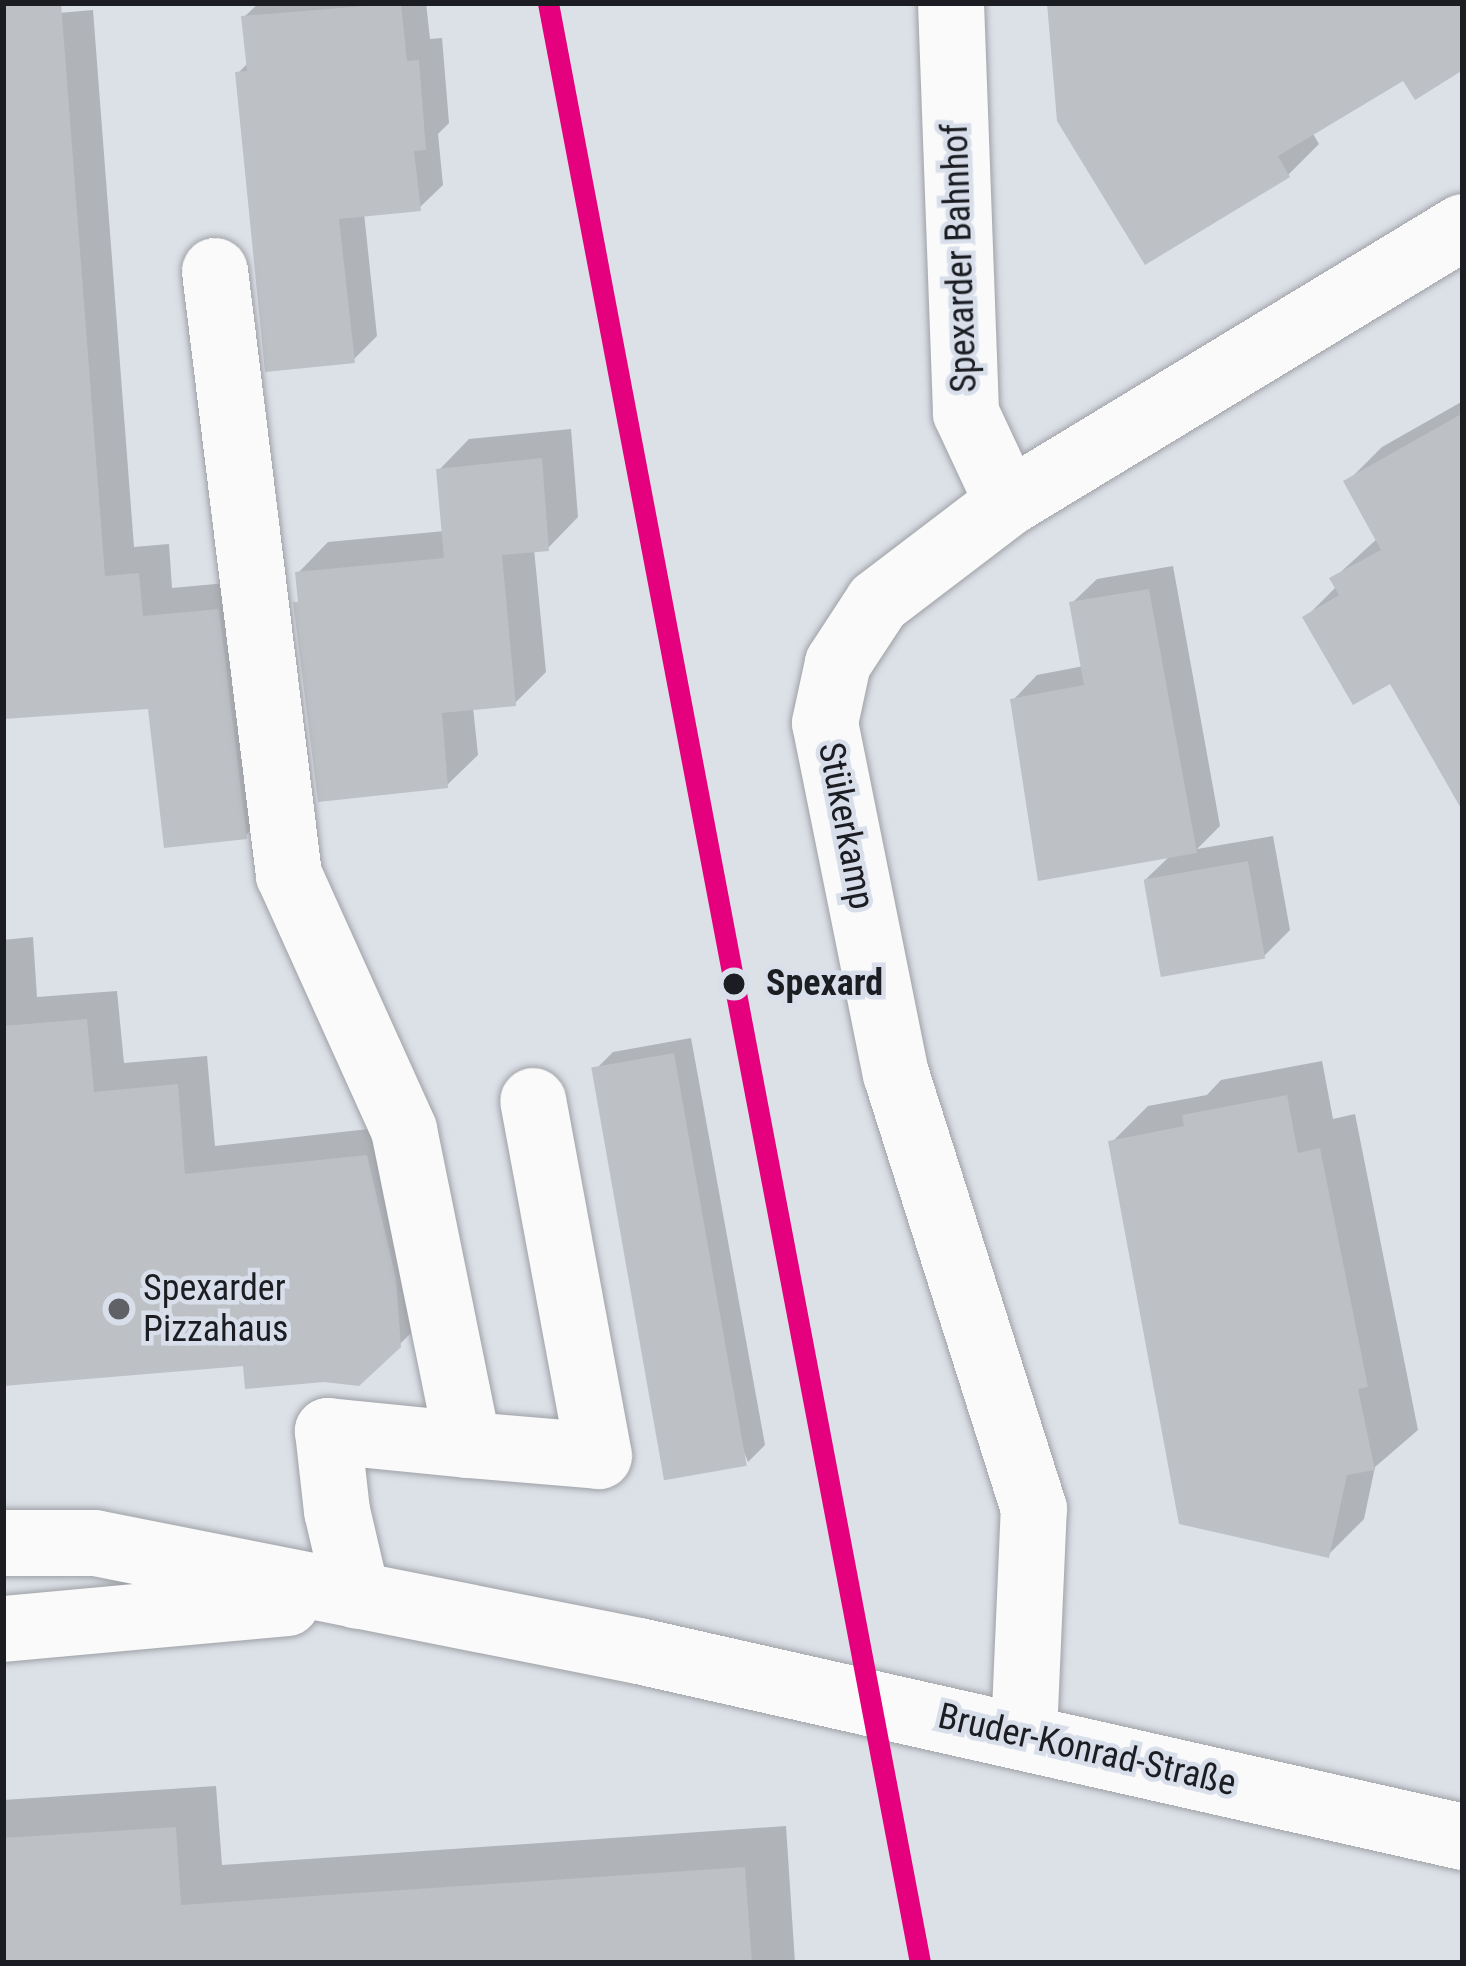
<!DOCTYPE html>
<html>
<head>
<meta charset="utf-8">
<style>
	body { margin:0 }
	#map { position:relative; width:1466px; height:1966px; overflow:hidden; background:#dce0e7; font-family:"Roboto Condensed",sans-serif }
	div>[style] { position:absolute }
	.shadow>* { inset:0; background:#0003 }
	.building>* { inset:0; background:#bdc0c5; transform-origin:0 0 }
	.roads { filter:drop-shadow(0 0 3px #9ea1a6) drop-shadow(0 0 3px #9ea1a6) }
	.minor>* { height:66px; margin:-33px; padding:0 33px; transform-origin:33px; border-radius:33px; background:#fafafb }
	.rail-1>* { height:21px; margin:-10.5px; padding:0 10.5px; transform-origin:10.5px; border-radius:10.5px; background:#e5007d }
	.dots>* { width:33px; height:33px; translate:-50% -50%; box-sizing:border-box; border:6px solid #d8dfeb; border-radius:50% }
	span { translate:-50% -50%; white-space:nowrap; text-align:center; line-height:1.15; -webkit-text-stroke:9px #d8dfeb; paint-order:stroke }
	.street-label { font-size:36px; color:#1b1d22 }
	.stop-label { font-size:36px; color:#1b1d22; font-weight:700 }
	.left { translate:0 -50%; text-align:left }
	.poi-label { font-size:36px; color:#1b1d22 }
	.frame { position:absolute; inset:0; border:6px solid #1b1d22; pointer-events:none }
</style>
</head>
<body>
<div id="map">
	<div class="shadow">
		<i style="clip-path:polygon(259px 3px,426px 3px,430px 39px,442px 38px,449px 123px,438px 134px,443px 185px,419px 208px,364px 213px,377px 336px,353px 360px,238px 73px,249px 62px,244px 17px)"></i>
		<i style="clip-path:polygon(1050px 3px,1463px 3px,1463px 67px,1404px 77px,1312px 132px,1319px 144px,1288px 175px)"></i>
		<i style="clip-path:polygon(93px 10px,134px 547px,169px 544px,172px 588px,248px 581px,276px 806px,245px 836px,151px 706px,3px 717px,3px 18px)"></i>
		<i style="clip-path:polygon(1463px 401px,1463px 724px,1306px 617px,1337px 586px,1333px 579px,1378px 538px,1347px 482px,1382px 447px)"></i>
		<i style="clip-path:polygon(571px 429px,578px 517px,548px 548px,534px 549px,546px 672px,515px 703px,473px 707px,478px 755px,447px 785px,301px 599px,298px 573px,328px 542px,445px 531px,439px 470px,469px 439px)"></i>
		<i style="clip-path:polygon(1173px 566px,1220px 826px,1197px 849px,1273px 836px,1290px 930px,1264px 956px,1146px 879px,1171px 855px,1013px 700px,1037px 675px,1084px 666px,1072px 603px,1097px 579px)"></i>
		<i style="clip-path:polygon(33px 937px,37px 997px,117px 991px,124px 1063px,207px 1056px,215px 1146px,396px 1126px,430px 1314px,399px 1345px,3px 1383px,3px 940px)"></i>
		<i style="clip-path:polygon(691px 1038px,765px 1445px,748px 1462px,595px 1070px,613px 1052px)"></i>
		<i style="clip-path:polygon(1322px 1061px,1333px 1119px,1355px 1114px,1418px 1430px,1375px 1467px,1364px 1519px,1328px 1555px,1112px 1142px,1148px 1106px,1207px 1095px,1221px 1080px)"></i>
		<i style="clip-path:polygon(216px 1786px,222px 1865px,786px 1826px,795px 1963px,3px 1963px,3px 1800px)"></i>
	</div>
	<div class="building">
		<i style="clip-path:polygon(3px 3px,61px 3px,105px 576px,139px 573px,143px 616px,219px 609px,247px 839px,164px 848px,148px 709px,3px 719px)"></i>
		<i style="clip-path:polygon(401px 3px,407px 61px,419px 60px,426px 150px,414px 151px,421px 211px,339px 219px,355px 363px,265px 372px,235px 72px,247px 71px,241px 16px)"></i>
		<i style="clip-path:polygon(1047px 3px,1463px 3px,1463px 70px,1415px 100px,1403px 81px,1278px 156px,1290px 177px,1145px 265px,1057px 121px)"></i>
		<i style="clip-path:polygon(1463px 413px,1463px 812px,1390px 684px,1353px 705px,1302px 617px,1339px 595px,1329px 578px,1381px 550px,1343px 481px)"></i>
		<i style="clip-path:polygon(542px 458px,549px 551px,502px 555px,516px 706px,442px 713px,448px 788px,318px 802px,293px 602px,298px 602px,295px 572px,444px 558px,436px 469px)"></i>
		<i style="clip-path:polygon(1149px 589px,1197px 853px,1038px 881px,1010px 699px,1084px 685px,1069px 602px)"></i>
		<i style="left:1248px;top:861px;width:99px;height:106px;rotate:80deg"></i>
		<i style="clip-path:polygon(87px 1019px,94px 1092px,178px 1084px,185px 1174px,367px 1155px,396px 1279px,401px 1347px,359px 1386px,324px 1382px,245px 1389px,243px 1366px,3px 1386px,3px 1026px)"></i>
		<i style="left:674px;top:1053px;width:419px;height:84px;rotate:80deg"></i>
		<i style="clip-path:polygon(1287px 1095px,1298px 1153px,1320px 1148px,1368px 1387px,1358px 1389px,1375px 1470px,1347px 1475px,1329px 1558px,1179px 1524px,1108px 1141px,1184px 1126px,1182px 1115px)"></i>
		<i style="clip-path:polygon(176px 1827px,181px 1905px,745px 1867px,752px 1963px,3px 1963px,3px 1838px)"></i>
	</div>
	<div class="roads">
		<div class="minor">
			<i style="left:951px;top:3px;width:410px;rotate:87.9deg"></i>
			<i style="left:966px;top:413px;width:99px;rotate:65deg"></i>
			<i style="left:215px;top:271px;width:609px;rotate:83.02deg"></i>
			<i style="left:289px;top:875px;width:280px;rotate:65.7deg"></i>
			<i style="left:404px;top:1130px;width:321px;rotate:78.5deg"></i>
			<i style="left:468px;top:1445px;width:141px;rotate:-174.3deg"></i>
			<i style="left:328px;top:1431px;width:81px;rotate:83.6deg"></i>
			<i style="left:337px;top:1511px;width:87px;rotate:76.8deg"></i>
			<i style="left:468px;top:1445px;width:131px;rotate:4.8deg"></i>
			<i style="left:599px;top:1456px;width:361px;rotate:-100.5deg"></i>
			<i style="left:3px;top:1543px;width:92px"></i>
			<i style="left:95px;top:1543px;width:555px;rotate:11.23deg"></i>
			<i style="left:639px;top:1651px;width:845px;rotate:12.72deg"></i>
			<i style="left:3px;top:1629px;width:285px;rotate:-5.2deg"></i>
			<i style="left:1024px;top:1734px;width:225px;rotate:-87.5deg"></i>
			<i style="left:1034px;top:1509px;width:455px;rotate:-107.6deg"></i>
			<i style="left:896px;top:1075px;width:359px;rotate:-101.4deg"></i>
			<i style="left:825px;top:723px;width:61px;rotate:-77.8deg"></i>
			<i style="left:838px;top:663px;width:73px;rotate:-56.7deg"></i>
			<i style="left:878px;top:602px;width:163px;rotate:-37.3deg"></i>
			<i style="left:1008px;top:503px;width:532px;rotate:-31.24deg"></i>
		</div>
	</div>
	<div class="rail-1">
		<i style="left:548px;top:3px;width:1995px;rotate:79.25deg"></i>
	</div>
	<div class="dots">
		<i style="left:734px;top:984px;background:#1b1d22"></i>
		<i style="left:119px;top:1309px;background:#5f6167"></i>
	</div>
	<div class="street-label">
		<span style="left:960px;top:258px;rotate:-92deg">Spexarder Bahnhof</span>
		<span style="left:846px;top:826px;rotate:79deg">Stükerkamp</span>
		<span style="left:1087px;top:1750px;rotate:13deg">Bruder-Konrad-Straße</span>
	</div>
	<div class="stop-label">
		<span class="left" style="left:766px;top:984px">Spexard</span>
	</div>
	<div class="poi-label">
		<span class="left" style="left:143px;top:1309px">Spexarder<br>Pizzahaus</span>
	</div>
	<div class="frame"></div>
</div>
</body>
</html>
